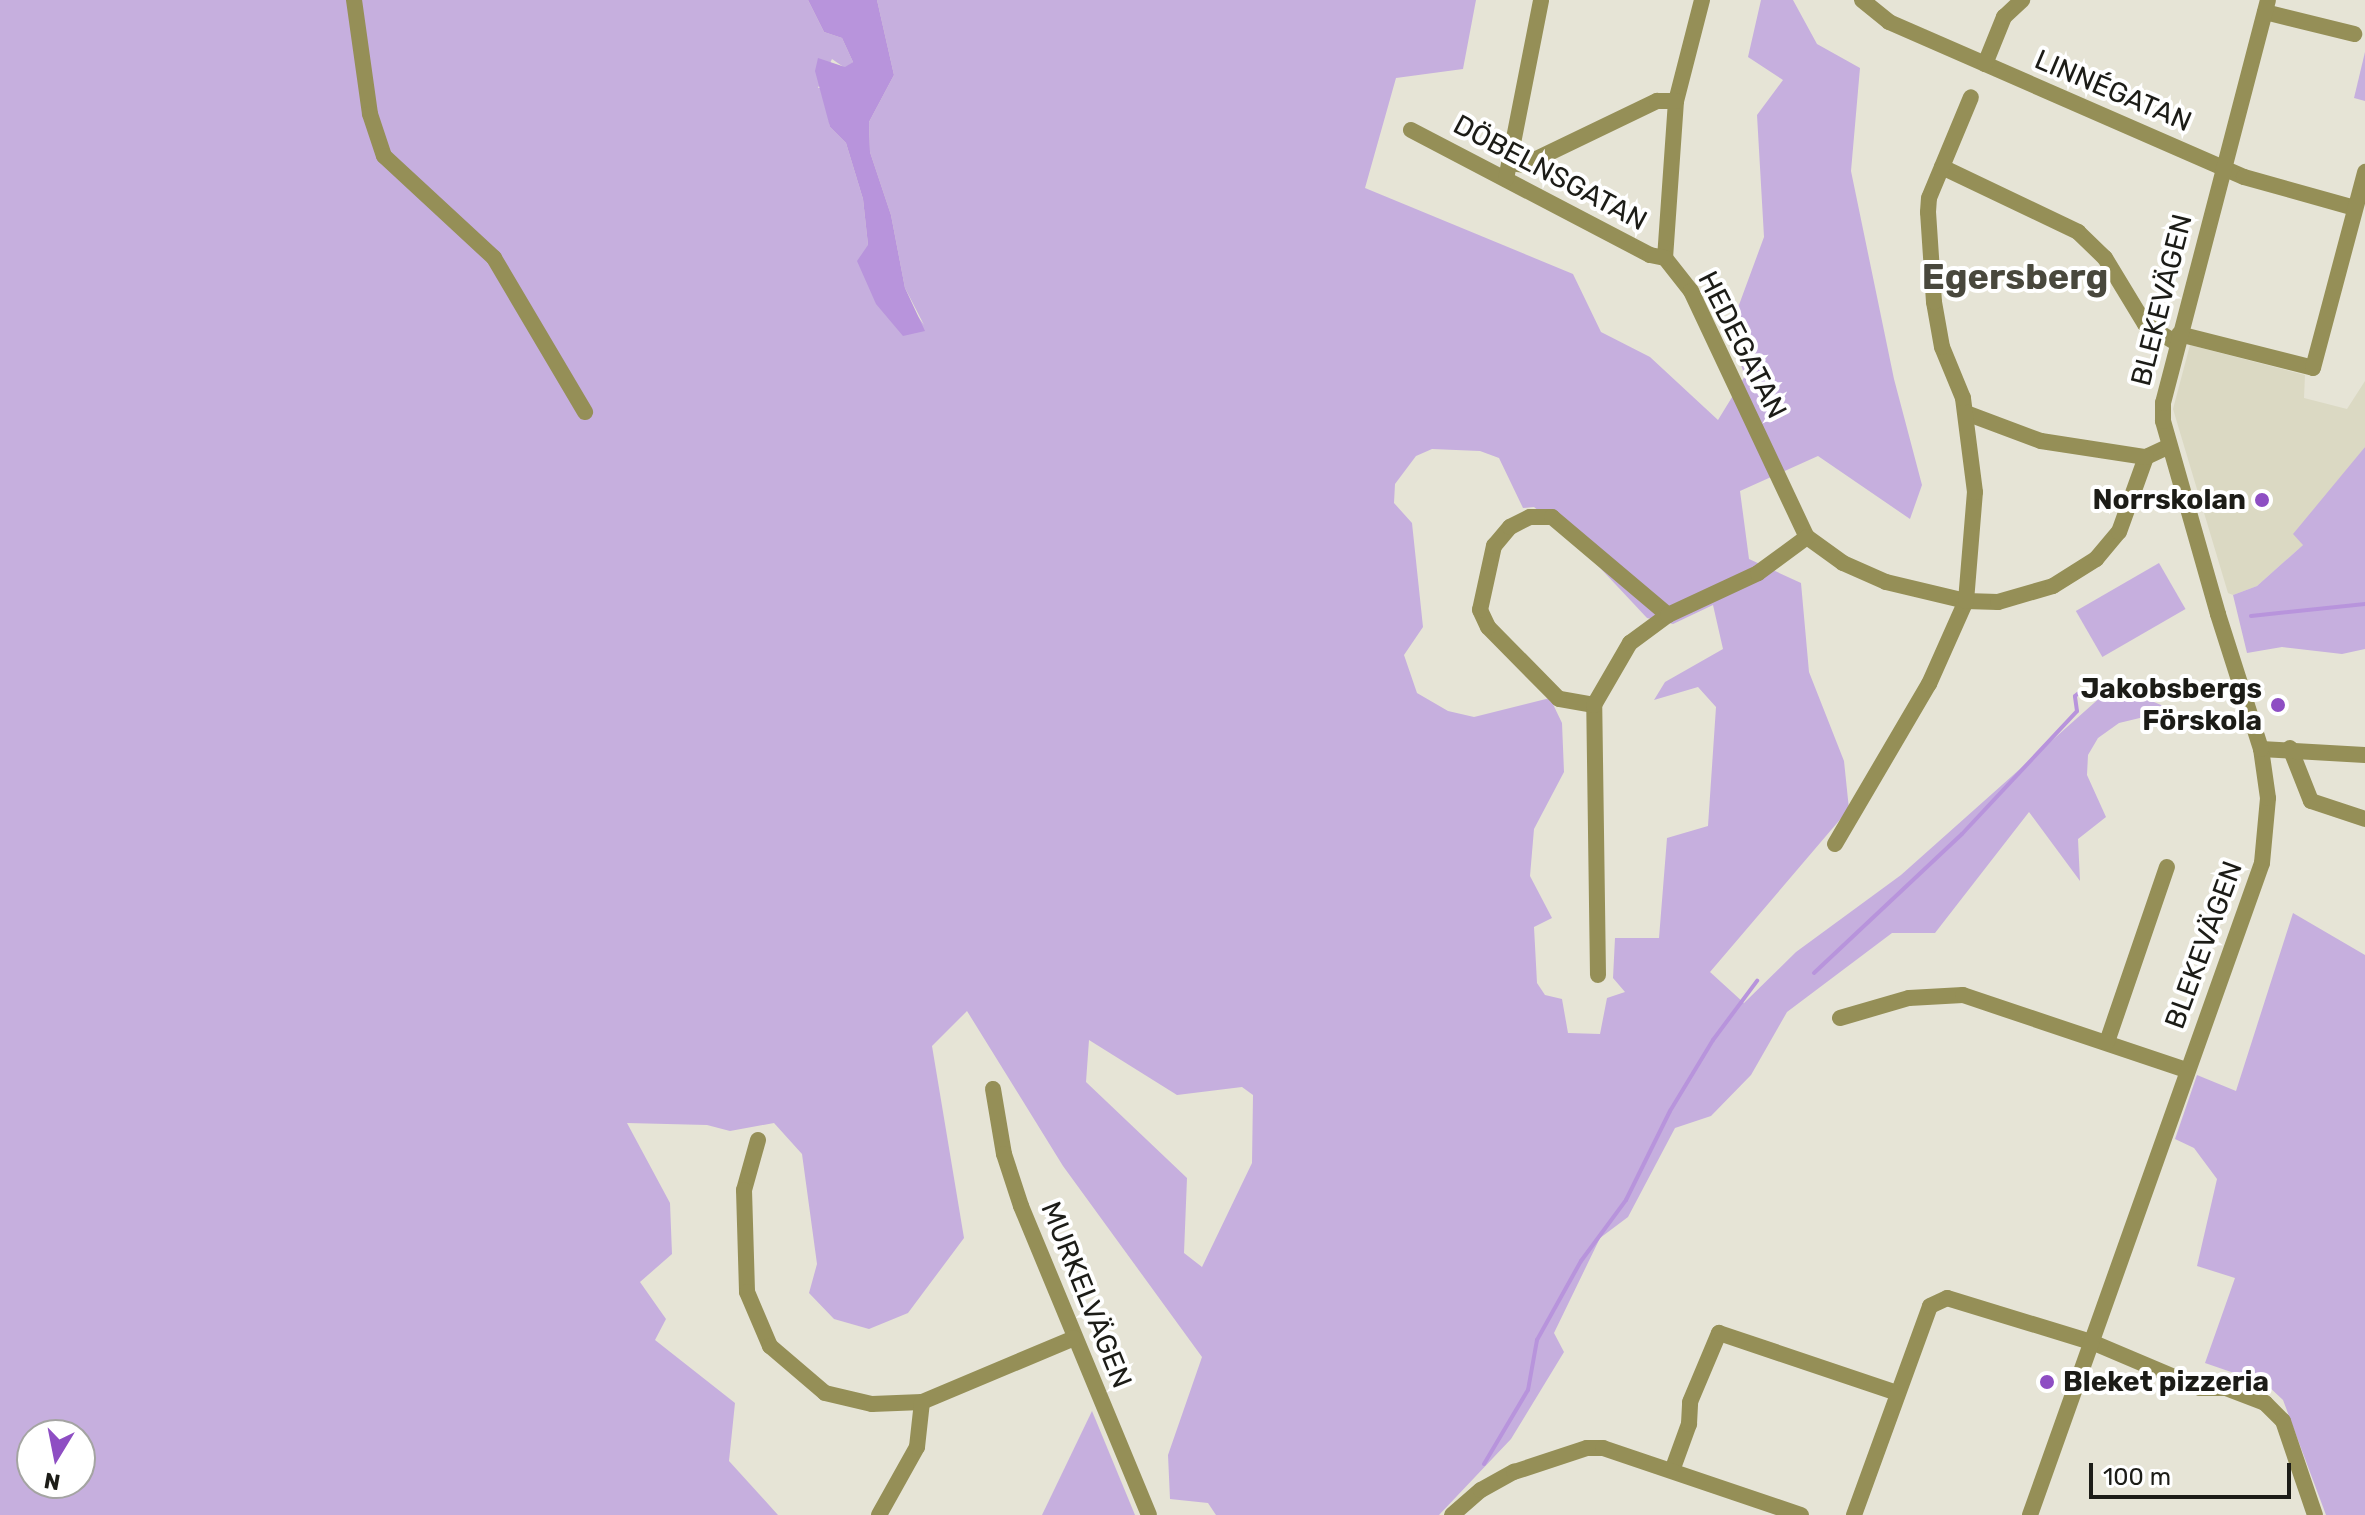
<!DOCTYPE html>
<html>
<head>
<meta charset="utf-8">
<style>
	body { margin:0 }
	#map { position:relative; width:2365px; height:1515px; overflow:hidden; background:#e6e4d6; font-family:Rubik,sans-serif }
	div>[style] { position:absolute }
	.built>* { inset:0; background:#dbd9c3 }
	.green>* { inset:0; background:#c6afde; transform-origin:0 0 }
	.water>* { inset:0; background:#b894dc }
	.stream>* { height:4px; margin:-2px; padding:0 2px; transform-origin:2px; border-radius:2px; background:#b894dc }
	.street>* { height:16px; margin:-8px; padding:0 8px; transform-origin:8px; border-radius:8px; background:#958f57 }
	.dots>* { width:22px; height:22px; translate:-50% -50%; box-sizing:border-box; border:4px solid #fff; border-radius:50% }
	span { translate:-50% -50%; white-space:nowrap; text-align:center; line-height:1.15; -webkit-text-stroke:8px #fff; paint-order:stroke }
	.street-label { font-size:28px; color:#1c1c17 }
	.poi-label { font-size:28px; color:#1c1c17; font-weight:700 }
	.right { translate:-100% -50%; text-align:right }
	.left { translate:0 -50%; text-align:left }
	.district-label { font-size:36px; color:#49483d; font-weight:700 }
	.north { position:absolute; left:16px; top:1419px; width:80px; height:80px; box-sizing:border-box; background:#fff; border:2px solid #a4a4a2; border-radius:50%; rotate:190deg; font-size:22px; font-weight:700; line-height:32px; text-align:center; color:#1c1c17 }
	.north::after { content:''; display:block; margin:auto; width:28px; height:36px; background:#8e4ec3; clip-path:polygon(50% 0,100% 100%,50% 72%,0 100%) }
	.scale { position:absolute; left:2089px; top:1463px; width:202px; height:36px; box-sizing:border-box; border:4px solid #1c1c17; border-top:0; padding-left:10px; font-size:24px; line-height:28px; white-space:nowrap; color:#1c1c17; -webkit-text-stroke:6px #fff; paint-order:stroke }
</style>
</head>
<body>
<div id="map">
	<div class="built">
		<i style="clip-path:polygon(2190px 345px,2305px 375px,2304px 398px,2347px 409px,2365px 381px,2365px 447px,2353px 465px,2303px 545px,2257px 586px,2233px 595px,2228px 593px,2173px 409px)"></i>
	</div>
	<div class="green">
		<i style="clip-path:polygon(evenodd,0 0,808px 0,824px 32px,842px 38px,853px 62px,845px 68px,832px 59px,818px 88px,823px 88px,830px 127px,846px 143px,863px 199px,868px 245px,924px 325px,905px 288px,891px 215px,870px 152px,869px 122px,894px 75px,877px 0,1476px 0,1463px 69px,1396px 78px,1365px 188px,1573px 274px,1601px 332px,1650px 357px,1718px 420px,1745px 376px,1729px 332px,1764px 237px,1757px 115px,1783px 80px,1748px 57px,1761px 0,1793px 0,1817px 44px,1860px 68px,1851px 171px,1894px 379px,1922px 485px,1910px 519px,1818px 456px,1740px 491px,1749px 559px,1801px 583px,1809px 672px,1844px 761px,1849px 809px,1710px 972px,1744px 1003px,1796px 952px,1901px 875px,2103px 695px,2130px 692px,2173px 710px,2119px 723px,2098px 738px,2088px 755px,2087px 775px,2106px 817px,2078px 839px,2080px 881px,2029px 812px,1935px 933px,1892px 933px,1787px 1012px,1751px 1075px,1711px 1116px,1675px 1128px,1628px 1217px,1600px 1238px,1554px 1333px,1564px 1352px,1511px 1439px,1439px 1515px,1216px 1515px,1208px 1503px,1170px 1499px,1168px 1455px,1202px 1357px,1063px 1166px,967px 1011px,932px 1046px,964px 1238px,908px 1313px,869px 1329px,834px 1319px,809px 1293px,817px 1264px,802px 1154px,774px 1123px,730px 1131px,707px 1125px,627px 1123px,670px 1203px,672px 1254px,640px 1282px,666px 1319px,655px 1340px,735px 1403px,729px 1461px,778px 1515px,0 1515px,0 0,1432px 449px,1480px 451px,1499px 458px,1523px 508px,1534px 507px,1572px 538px,1647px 618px,1673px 624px,1713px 605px,1723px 649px,1665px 682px,1654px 700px,1698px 687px,1716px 707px,1708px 826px,1667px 838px,1659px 938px,1615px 938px,1613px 978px,1625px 992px,1607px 998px,1600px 1034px,1568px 1033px,1562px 999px,1545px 995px,1537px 983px,1534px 927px,1552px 918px,1530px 876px,1534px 829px,1564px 772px,1562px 723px,1550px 698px,1474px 717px,1448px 711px,1417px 693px,1404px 655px,1423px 627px,1412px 523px,1394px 503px,1395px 484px,1416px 456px,1432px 449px,0 0,1089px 1040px,1177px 1095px,1242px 1087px,1253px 1095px,1252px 1163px,1202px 1267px,1184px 1253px,1187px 1178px,1086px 1082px,1089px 1040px,0 0,32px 1435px,80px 1435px,80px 1483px,32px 1483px,32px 1435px)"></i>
		<i style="clip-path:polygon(2365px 52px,2365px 101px,2354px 98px)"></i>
		<i style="clip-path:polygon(2365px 447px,2365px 649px,2342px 654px,2282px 647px,2247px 653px,2233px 595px,2257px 586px,2303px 545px,2293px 534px)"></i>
		<i style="left:2159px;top:563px;width:53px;height:96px;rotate:60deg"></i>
		<i style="clip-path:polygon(2293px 913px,2365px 955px,2365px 1515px,2326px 1515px,2283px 1400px,2266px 1384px,2205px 1363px,2235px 1278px,2197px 1266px,2217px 1179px,2194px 1148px,2175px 1139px,2197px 1075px,2236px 1091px)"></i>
		<i style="clip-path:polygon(1092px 1411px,1135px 1515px,1042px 1515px)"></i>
	</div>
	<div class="water">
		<i style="clip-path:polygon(808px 0,877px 0,894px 75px,869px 122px,870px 152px,891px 215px,905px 288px,925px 331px,903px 336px,876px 304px,857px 261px,868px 245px,863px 199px,846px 143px,830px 127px,815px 71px,818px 58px,845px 67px,853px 62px,842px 38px,824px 32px)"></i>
	</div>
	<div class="stream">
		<i style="left:2251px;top:616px;width:115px;rotate:-6deg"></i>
		<i style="left:1814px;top:973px;width:203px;rotate:-43.2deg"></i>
		<i style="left:1962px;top:834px;width:168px;rotate:-46.9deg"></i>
		<i style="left:2077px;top:711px;width:15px;rotate:-98deg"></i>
		<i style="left:2075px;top:696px;width:6px;rotate:-39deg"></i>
		<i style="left:1484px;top:1464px;width:86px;rotate:-59.3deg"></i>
		<i style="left:1528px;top:1390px;width:51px;rotate:-79.8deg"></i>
		<i style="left:1537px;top:1340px;width:90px;rotate:-60.9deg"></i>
		<i style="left:1581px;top:1261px;width:76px;rotate:-53.6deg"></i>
		<i style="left:1626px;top:1200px;width:99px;rotate:-63.7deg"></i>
		<i style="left:1670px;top:1111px;width:83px;rotate:-58.8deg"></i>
		<i style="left:1713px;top:1040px;width:74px;rotate:-53.3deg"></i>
	</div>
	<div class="street">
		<i style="left:354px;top:0;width:115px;rotate:82deg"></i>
		<i style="left:370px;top:114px;width:44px;rotate:71.6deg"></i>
		<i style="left:384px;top:156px;width:150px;rotate:42.8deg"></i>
		<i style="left:494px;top:258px;width:179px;rotate:59.4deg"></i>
		<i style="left:1702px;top:0;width:104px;rotate:104.4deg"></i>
		<i style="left:1676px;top:101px;width:157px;rotate:94deg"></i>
		<i style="left:1665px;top:258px;width:42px;rotate:51.8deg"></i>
		<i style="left:1691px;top:291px;width:272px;rotate:64.8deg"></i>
		<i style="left:1807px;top:537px;width:44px;rotate:35.8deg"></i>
		<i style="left:1843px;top:563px;width:47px;rotate:23.8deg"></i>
		<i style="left:1886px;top:582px;width:82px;rotate:13.4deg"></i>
		<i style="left:1966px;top:601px;width:32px;rotate:2deg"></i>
		<i style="left:1998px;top:602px;width:57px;rotate:-16.2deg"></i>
		<i style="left:2053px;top:586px;width:51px;rotate:-32.1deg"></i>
		<i style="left:2096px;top:559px;width:35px;rotate:-50deg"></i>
		<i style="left:2119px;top:532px;width:80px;rotate:-70.2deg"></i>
		<i style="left:2146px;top:457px;width:26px;rotate:-25deg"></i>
		<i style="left:1862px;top:0;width:35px;rotate:39deg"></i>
		<i style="left:1889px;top:22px;width:387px;rotate:23.6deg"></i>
		<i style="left:2244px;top:177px;width:115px;rotate:15.6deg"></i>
		<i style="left:2265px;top:12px;width:92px;rotate:13.9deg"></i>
		<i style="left:1985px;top:64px;width:51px;rotate:-68deg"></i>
		<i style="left:2004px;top:17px;width:25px;rotate:-43deg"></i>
		<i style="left:1411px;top:130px;width:270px;rotate:27.6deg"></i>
		<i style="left:1650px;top:255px;width:15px;rotate:11deg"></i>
		<i style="left:1510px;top:163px;width:14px;rotate:8deg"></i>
		<i style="left:1524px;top:165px;width:148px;rotate:-25.7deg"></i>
		<i style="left:1657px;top:101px;width:19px"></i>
		<i style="left:1942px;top:167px;width:151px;rotate:25.5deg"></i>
		<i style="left:2078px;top:232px;width:37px;rotate:44deg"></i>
		<i style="left:2105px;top:258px;width:77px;rotate:58.8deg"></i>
		<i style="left:2145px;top:324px;width:37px;rotate:31deg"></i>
		<i style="left:1506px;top:179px;width:182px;rotate:-78.9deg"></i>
		<i style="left:2179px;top:334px;width:138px;rotate:14.2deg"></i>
		<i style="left:2313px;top:368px;width:203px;rotate:-75.1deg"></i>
		<i style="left:1966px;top:413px;width:80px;rotate:20.5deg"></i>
		<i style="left:2041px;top:441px;width:106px;rotate:8.7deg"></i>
		<i style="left:1594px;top:705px;width:36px;rotate:-170deg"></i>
		<i style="left:1559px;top:699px;width:101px;rotate:-134.6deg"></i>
		<i style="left:1488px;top:627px;width:19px;rotate:-115deg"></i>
		<i style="left:1480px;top:610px;width:66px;rotate:-77.7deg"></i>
		<i style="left:1494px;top:546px;width:25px;rotate:-50deg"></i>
		<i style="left:1510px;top:527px;width:22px;rotate:-27deg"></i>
		<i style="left:1530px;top:517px;width:22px"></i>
		<i style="left:1552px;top:517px;width:152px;rotate:40.2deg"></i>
		<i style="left:2290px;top:748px;width:57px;rotate:68.4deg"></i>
		<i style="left:2311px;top:801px;width:57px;rotate:18.4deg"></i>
		<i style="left:2261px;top:749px;width:104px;rotate:3.3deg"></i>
		<i style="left:1835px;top:844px;width:186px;rotate:-59.6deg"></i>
		<i style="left:1929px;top:684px;width:91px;rotate:-66deg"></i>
		<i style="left:1966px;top:601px;width:109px;rotate:-85.3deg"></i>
		<i style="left:1975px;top:492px;width:95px;rotate:-97.3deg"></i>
		<i style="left:1963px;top:398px;width:55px;rotate:-112.4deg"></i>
		<i style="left:1942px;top:347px;width:46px;rotate:-100.1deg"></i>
		<i style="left:1934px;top:302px;width:90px;rotate:-93.8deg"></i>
		<i style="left:1928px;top:212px;width:14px;rotate:-86deg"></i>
		<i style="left:1929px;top:198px;width:109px;rotate:-67.4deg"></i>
		<i style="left:1598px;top:975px;width:270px;rotate:-90.8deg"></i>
		<i style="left:1594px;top:705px;width:72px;rotate:-59.9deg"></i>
		<i style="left:1630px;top:643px;width:47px;rotate:-36.4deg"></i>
		<i style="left:1668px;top:615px;width:99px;rotate:-25deg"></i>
		<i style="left:1758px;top:573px;width:61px;rotate:-36.3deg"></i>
		<i style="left:1840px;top:1018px;width:72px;rotate:-16.2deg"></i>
		<i style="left:1909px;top:998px;width:54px;rotate:-3.2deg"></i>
		<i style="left:1963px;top:995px;width:235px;rotate:18.6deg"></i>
		<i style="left:2107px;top:1042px;width:185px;rotate:-71.1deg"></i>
		<i style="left:993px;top:1089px;width:66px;rotate:80.4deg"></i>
		<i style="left:1004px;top:1154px;width:55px;rotate:71.9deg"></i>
		<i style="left:1021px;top:1206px;width:334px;rotate:67.5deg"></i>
		<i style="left:758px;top:1140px;width:52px;rotate:105.6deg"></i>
		<i style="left:744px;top:1190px;width:102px;rotate:88.3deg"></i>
		<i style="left:747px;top:1292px;width:59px;rotate:66.9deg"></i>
		<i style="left:770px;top:1346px;width:72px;rotate:40.5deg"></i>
		<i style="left:825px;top:1393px;width:48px;rotate:13.2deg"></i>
		<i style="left:872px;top:1404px;width:50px;rotate:-2.3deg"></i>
		<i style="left:922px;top:1402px;width:165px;rotate:-22.8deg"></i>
		<i style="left:1673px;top:1468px;width:47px;rotate:-70deg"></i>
		<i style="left:1689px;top:1424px;width:22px;rotate:-87deg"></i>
		<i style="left:1690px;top:1402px;width:75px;rotate:-67.2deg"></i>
		<i style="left:1719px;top:1333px;width:188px;rotate:18.6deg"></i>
		<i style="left:879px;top:1515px;width:78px;rotate:-60.8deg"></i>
		<i style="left:917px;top:1447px;width:45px;rotate:-83.7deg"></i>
		<i style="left:1452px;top:1515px;width:38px;rotate:-41deg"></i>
		<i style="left:1481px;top:1490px;width:38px;rotate:-29deg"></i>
		<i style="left:1514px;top:1472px;width:77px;rotate:-18.2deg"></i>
		<i style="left:1587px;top:1448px;width:16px"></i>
		<i style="left:1603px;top:1448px;width:209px;rotate:18.7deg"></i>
		<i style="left:1854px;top:1515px;width:222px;rotate:-70deg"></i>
		<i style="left:1930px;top:1306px;width:19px;rotate:-25deg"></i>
		<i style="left:1947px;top:1298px;width:154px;rotate:17deg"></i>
		<i style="left:2094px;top:1343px;width:115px;rotate:23deg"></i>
		<i style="left:2200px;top:1388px;width:26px"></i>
		<i style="left:2226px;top:1388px;width:42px;rotate:21deg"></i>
		<i style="left:2265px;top:1403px;width:25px;rotate:45deg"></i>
		<i style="left:2283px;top:1421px;width:99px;rotate:71.2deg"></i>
		<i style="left:2030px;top:1515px;width:692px;rotate:-70.41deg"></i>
		<i style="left:2262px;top:863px;width:65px;rotate:-84.7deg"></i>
		<i style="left:2268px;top:798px;width:49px;rotate:-98.1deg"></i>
		<i style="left:2261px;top:749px;width:142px;rotate:-107.7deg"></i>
		<i style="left:2218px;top:614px;width:201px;rotate:-105.9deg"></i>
		<i style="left:2163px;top:421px;width:18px;rotate:-90deg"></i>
		<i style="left:2163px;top:403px;width:416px;rotate:-75.4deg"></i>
	</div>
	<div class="dots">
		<i style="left:2262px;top:500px;background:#8e4ec3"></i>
		<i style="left:2278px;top:705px;background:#8e4ec3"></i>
		<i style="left:2047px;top:1382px;background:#8e4ec3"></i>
	</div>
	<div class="street-label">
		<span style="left:2113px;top:91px;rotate:23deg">LINNÉGATAN</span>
		<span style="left:1550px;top:173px;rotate:28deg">DÖBELNSGATAN</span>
		<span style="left:2162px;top:300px;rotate:-76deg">BLEKEVÄGEN</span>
		<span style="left:1742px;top:345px;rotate:63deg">HEDEGATAN</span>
		<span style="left:2204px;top:945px;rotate:-70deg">BLEKEVÄGEN</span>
		<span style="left:1086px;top:1295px;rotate:68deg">MURKELVÄGEN</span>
	</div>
	<div class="poi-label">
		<span class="right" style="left:2246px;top:500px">Norrskolan</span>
		<span class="right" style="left:2262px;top:705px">Jakobsbergs<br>Förskola</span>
		<span class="left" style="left:2063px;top:1382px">Bleket pizzeria</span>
	</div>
	<div class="district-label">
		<span style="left:2015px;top:277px">Egersberg</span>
	</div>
	<div class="north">N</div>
	<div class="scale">100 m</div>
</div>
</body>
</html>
